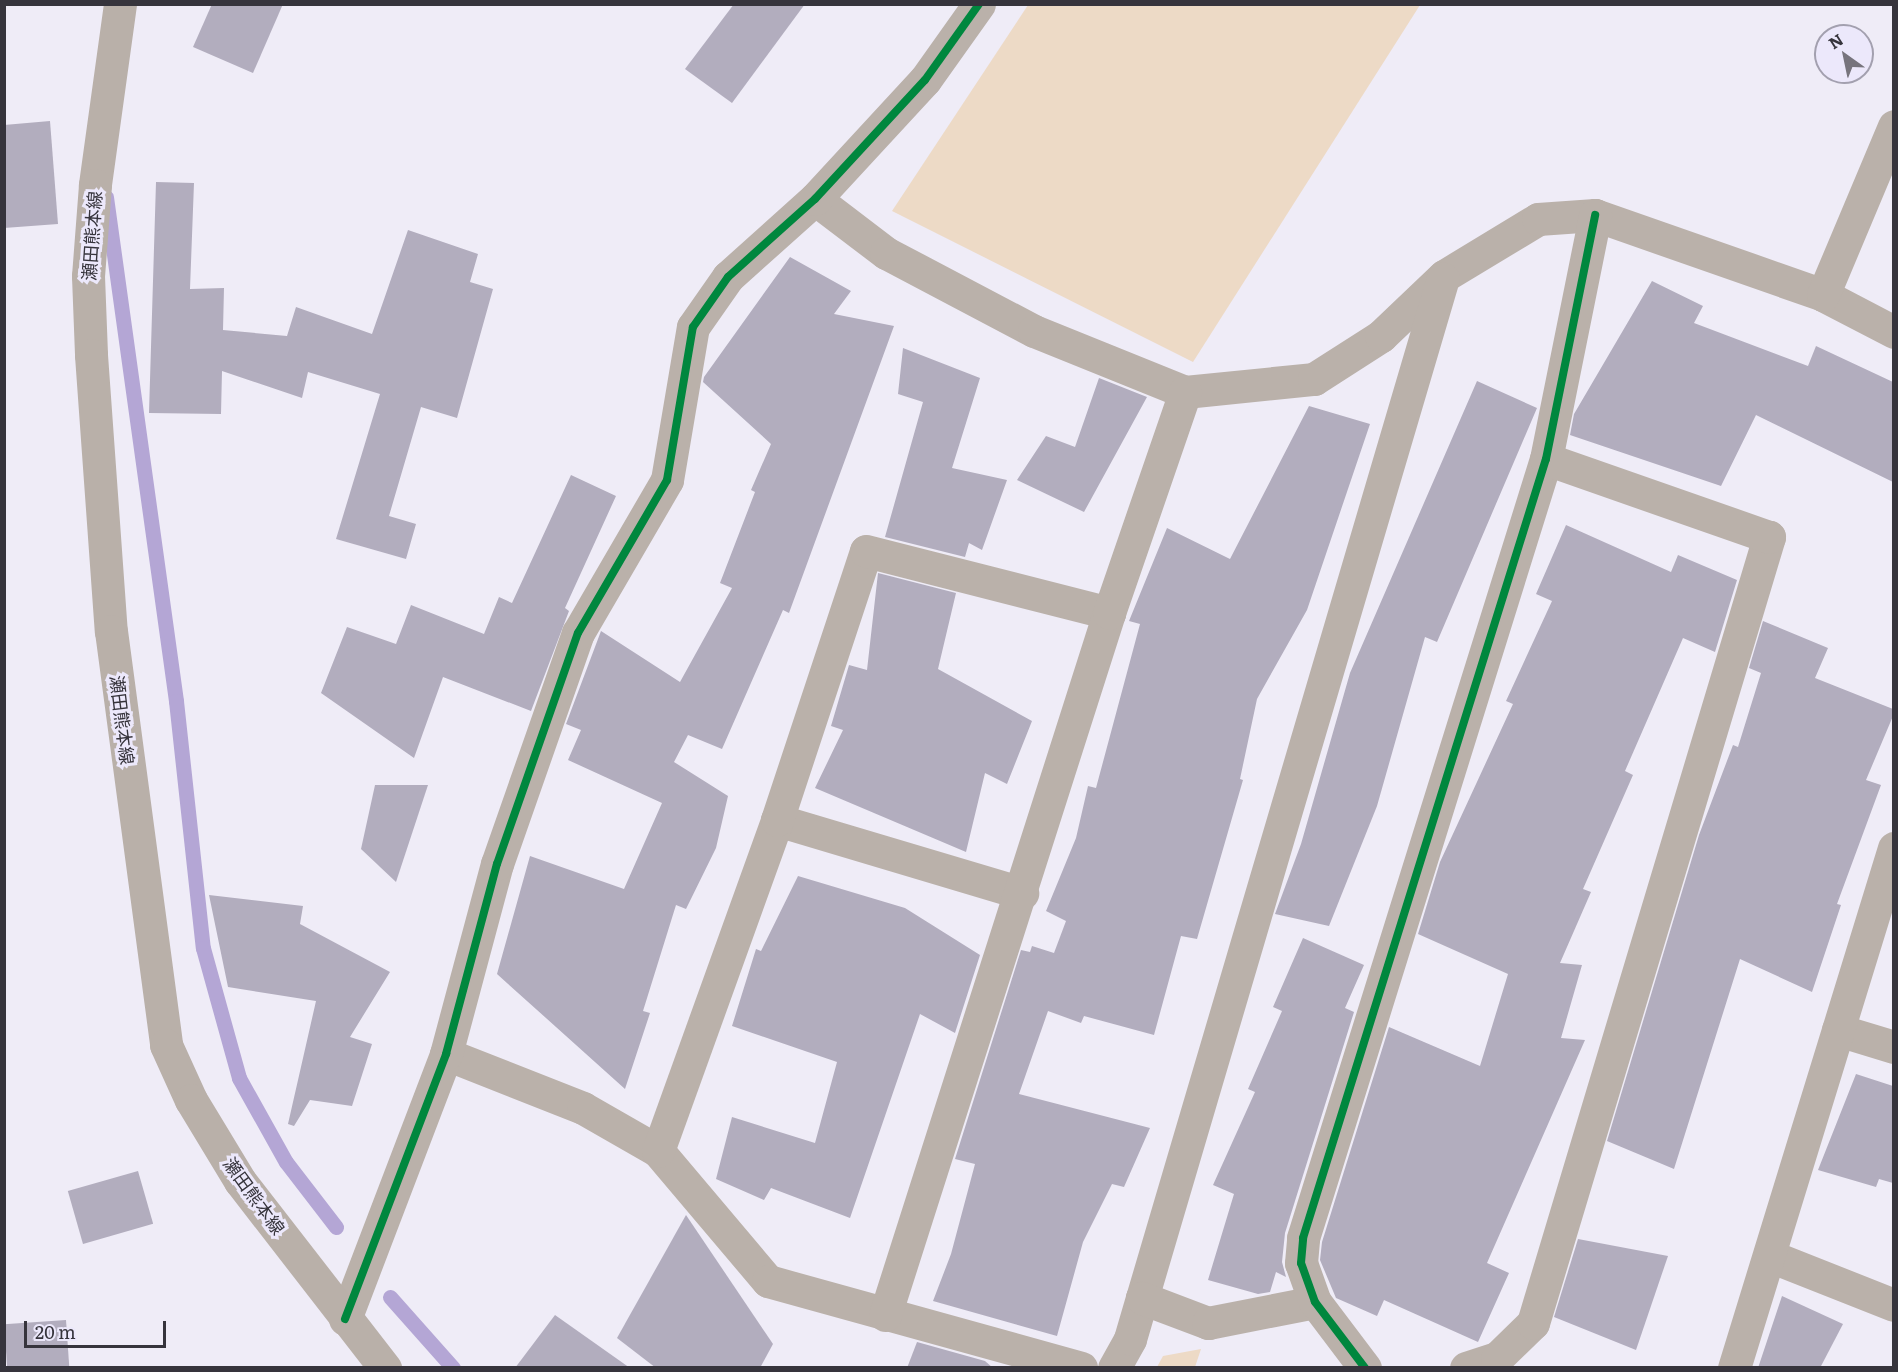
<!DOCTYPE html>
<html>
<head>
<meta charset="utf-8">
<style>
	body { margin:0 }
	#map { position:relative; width:1898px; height:1372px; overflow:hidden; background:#efecf7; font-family:Literata,"Noto Sans JP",serif }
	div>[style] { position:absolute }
	.green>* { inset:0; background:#eddac6 }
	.stream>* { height:15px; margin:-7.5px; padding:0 7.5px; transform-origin:7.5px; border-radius:7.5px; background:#b4a6d5 }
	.building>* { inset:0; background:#b2adbe; transform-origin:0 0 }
	.minor>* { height:33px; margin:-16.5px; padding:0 16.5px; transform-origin:16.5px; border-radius:16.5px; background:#bab1aa }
	.secondary>* { height:33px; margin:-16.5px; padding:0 16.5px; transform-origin:16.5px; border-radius:16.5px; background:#b9b0a9 }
	.cycleway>* { height:8px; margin:-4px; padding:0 4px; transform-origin:4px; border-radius:4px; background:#00873e }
	span { translate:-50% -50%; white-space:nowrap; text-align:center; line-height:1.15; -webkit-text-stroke:6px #ece8fb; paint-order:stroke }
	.street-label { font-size:18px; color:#36343c }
	.frame { position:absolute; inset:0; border:6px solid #36343c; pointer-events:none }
	.north { position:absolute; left:1814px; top:24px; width:60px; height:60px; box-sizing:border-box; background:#ece8fb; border:2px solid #a3a0af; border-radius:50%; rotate:327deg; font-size:16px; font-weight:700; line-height:24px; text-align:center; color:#36343c }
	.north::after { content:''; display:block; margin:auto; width:21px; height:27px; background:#77747d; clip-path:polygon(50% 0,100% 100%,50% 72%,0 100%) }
	.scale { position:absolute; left:24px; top:1321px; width:142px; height:27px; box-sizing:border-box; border:3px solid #36343c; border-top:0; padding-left:8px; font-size:18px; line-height:21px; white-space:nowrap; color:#36343c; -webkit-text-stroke:4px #ece8fb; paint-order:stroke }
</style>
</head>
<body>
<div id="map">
	<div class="green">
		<i style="clip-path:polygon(1028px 5px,1420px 5px,1193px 362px,892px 211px)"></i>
		<i style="clip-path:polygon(1201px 1349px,1195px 1367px,1157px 1367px,1163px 1356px)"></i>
	</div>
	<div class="stream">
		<i style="left:106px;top:197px;width:509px;rotate:82.09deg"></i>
		<i style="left:176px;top:701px;width:248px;rotate:83.8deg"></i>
		<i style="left:203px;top:948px;width:135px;rotate:74.5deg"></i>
		<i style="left:239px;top:1078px;width:96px;rotate:60.8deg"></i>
		<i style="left:286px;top:1162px;width:82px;rotate:52.4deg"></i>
		<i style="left:390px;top:1297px;width:95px;rotate:48.4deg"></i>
	</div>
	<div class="building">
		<i style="clip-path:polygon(212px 4px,283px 4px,253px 73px,193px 47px)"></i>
		<i style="clip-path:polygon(734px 4px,805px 4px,732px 103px,685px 69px)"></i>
		<i style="clip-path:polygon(50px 121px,58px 224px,4px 228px,4px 125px)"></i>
		<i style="clip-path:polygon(156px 182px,194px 183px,190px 289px,224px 288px,223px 330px,287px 336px,296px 307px,372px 334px,408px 230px,478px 254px,470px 282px,493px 289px,457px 418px,421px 407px,389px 516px,416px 524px,406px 559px,336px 539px,380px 394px,308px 372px,302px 398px,222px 371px,221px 414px,149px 413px)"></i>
		<i style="clip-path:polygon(790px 257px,851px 291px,834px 314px,894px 326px,789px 613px,783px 610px,722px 749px,688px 735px,674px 762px,728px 796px,716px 848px,686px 909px,676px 905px,643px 1011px,650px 1013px,625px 1089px,497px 974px,530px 856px,624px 889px,662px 803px,568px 760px,581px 730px,566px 724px,601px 631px,680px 682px,732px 588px,720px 583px,755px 492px,751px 490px,771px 444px,703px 382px,704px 377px)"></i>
		<i style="clip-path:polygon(1652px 281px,1703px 306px,1694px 323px,1808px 366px,1816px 346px,1893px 382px,1893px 482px,1756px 415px,1721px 486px,1570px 435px,1574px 414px)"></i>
		<i style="clip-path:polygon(903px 348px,980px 378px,952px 468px,1007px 480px,982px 550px,969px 543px,965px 557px,885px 537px,923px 402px,898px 394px)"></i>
		<i style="clip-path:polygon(1099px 378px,1147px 397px,1084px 512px,1017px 480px,1046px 436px,1075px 447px)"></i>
		<i style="clip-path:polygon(1477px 381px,1537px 408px,1437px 642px,1425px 637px,1377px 806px,1329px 926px,1275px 914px,1301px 844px,1350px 673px)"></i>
		<i style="clip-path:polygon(1309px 406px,1370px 424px,1307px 610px,1257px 699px,1240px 779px,1243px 780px,1197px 939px,1181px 936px,1154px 1035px,1084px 1016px,1081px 1023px,1048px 1011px,1019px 1094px,1150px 1128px,1124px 1187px,1112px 1184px,1083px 1242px,1057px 1336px,933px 1301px,951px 1254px,975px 1164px,955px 1159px,1021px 950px,1030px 952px,1032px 946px,1054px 953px,1066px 921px,1046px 911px,1076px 838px,1088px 786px,1096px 788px,1140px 624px,1129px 621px,1167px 528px,1230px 559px)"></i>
		<i style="clip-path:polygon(571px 475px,616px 496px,565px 608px,569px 611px,531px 711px,443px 677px,414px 758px,321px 693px,347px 627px,396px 644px,411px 605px,484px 634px,499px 597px,512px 603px)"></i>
		<i style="clip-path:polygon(1566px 525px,1671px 572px,1678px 555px,1737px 580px,1715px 652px,1683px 638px,1625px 771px,1633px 775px,1583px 889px,1591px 892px,1560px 963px,1582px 965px,1561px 1038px,1585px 1040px,1487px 1263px,1509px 1273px,1478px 1342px,1384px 1300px,1377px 1316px,1336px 1298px,1320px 1260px,1322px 1242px,1389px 1027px,1480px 1066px,1508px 974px,1418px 934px,1440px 862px,1513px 704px,1506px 701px,1552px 601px,1536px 594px)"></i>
		<i style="clip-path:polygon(878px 573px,956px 593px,938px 669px,1032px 721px,1007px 784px,985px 773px,966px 852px,815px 788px,843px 730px,831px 726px,849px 665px,867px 670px)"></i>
		<i style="clip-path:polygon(1763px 621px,1828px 648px,1815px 678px,1893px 709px,1893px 716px,1866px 780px,1881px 785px,1837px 904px,1841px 905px,1812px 992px,1740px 959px,1674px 1169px,1607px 1141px,1699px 835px,1733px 745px,1738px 747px,1761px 673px,1749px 668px)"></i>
		<i style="clip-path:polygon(375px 785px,428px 785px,396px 882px,361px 849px)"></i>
		<i style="clip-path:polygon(798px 876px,905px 908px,980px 955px,955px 1033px,920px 1014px,850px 1218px,771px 1188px,764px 1200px,716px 1179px,732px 1117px,815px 1143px,837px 1062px,732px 1026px,756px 949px,761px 951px)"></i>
		<i style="clip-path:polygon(209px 895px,303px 906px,300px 924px,390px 972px,350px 1037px,372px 1044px,352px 1106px,310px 1100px,294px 1126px,288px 1124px,316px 1001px,228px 987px)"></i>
		<i style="clip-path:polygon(1303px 938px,1364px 965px,1345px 1008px,1354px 1012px,1285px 1233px,1282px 1262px,1286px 1277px,1276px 1272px,1270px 1292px,1258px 1294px,1208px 1280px,1234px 1194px,1213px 1185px,1255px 1092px,1248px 1089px,1282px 1011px,1273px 1007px)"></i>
		<i style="clip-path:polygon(1856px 1074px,1893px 1086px,1893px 1183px,1879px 1179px,1876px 1187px,1818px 1170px)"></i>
		<i style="left:138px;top:1171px;width:55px;height:73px;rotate:74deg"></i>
		<i style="clip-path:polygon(686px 1215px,773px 1344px,760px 1368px,656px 1368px,617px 1338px)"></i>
		<i style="clip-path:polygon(1578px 1239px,1668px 1256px,1636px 1350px,1554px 1317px)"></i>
		<i style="clip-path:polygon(1782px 1296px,1843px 1324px,1820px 1368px,1758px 1368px)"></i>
		<i style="clip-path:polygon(555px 1315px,630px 1368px,515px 1368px)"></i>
		<i style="left:66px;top:1320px;width:48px;height:62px;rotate:86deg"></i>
		<i style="clip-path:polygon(917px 1342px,985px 1361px,993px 1368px,907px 1368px)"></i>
	</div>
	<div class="minor">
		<i style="left:815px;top:199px;width:89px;rotate:37.3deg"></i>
		<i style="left:886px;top:253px;width:167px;rotate:27.8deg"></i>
		<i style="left:1034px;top:331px;width:163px;rotate:22deg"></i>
		<i style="left:1185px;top:392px;width:130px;rotate:-5.8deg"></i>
		<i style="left:1314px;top:379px;width:80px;rotate:-32.7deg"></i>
		<i style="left:1381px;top:336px;width:87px;rotate:-43.6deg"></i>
		<i style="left:1444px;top:276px;width:110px;rotate:-31.2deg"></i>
		<i style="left:1538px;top:219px;width:57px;rotate:-4deg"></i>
		<i style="left:1595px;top:215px;width:242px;rotate:19.3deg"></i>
		<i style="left:1823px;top:295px;width:80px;rotate:27.5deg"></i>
		<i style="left:1823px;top:295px;width:183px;rotate:-67.2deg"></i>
		<i style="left:777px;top:820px;width:256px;rotate:16.6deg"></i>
		<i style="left:1838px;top:1030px;width:59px;rotate:16.9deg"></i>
		<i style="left:446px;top:1054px;width:147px;rotate:21.5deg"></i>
		<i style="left:583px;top:1108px;width:86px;rotate:29.8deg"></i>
		<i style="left:658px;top:1151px;width:170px;rotate:49.8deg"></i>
		<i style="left:768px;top:1281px;width:325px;rotate:15.5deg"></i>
		<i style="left:658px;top:1151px;width:352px;rotate:-70.2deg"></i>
		<i style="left:777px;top:820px;width:283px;rotate:-71.7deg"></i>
		<i style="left:866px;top:551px;width:251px;rotate:14.3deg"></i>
		<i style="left:1770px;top:1256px;width:133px;rotate:21.6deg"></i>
		<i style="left:1142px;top:1298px;width:1063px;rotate:-73.56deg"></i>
		<i style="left:885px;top:1315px;width:737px;rotate:-72.3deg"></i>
		<i style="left:1109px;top:613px;width:234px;rotate:-71deg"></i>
		<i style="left:345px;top:1319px;width:284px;rotate:-69.1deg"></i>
		<i style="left:446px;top:1054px;width:197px;rotate:-75deg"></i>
		<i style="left:497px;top:864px;width:245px;rotate:-70.7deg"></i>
		<i style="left:578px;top:633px;width:177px;rotate:-59.8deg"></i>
		<i style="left:667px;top:480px;width:155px;rotate:-80.4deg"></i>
		<i style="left:693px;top:327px;width:61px;rotate:-55deg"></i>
		<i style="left:728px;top:277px;width:117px;rotate:-41.9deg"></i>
		<i style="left:815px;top:199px;width:162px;rotate:-47.3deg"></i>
		<i style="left:925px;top:80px;width:93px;rotate:-54.6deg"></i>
		<i style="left:1114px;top:1368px;width:33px;rotate:-61deg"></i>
		<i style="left:1130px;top:1339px;width:43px;rotate:-73.7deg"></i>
		<i style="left:1142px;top:1298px;width:71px;rotate:20.7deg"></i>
		<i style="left:1208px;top:1323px;width:109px;rotate:-11.1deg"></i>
		<i style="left:1365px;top:1368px;width:83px;rotate:-127.1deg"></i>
		<i style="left:1315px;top:1302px;width:41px;rotate:-109.7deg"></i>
		<i style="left:1301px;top:1263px;width:25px;rotate:-85deg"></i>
		<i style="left:1303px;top:1238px;width:816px;rotate:-72.68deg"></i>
		<i style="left:1546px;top:459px;width:249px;rotate:-78.6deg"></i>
		<i style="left:1466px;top:1368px;width:33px;rotate:-18deg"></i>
		<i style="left:1497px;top:1358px;width:50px;rotate:-44.2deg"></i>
		<i style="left:1533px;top:1323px;width:821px;rotate:-73.29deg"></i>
		<i style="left:1769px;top:537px;width:236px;rotate:-160.7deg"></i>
		<i style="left:1734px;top:1368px;width:544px;rotate:-72.9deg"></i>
	</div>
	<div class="secondary">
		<i style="left:120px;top:4px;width:183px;rotate:97.9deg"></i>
		<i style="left:95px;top:185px;width:91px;rotate:94.4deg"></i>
		<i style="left:88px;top:276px;width:79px;rotate:87.8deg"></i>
		<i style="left:91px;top:355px;width:277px;rotate:85.9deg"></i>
		<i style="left:111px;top:631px;width:418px;rotate:82.4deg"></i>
		<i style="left:166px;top:1045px;width:60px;rotate:65.6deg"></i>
		<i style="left:191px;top:1100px;width:95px;rotate:58.8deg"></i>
		<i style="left:240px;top:1181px;width:237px;rotate:52.2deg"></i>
	</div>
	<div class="cycleway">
		<i style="left:345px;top:1319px;width:284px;rotate:-69.1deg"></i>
		<i style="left:446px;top:1054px;width:197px;rotate:-75deg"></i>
		<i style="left:497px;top:864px;width:245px;rotate:-70.7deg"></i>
		<i style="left:578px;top:633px;width:177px;rotate:-59.8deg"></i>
		<i style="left:667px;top:480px;width:155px;rotate:-80.4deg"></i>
		<i style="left:693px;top:327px;width:61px;rotate:-55deg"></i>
		<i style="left:728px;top:277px;width:117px;rotate:-41.9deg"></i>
		<i style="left:815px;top:199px;width:162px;rotate:-47.3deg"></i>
		<i style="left:925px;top:80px;width:93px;rotate:-54.6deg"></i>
		<i style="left:1365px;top:1368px;width:83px;rotate:-127.1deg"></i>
		<i style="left:1315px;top:1302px;width:41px;rotate:-109.7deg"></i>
		<i style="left:1301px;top:1263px;width:25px;rotate:-85deg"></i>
		<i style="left:1303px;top:1238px;width:816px;rotate:-72.68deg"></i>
		<i style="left:1546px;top:459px;width:249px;rotate:-78.6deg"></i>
	</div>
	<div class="street-label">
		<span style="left:92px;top:236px;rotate:-86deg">瀬田熊本線</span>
		<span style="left:122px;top:720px;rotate:83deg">瀬田熊本線</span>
		<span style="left:254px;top:1196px;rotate:54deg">瀬田熊本線</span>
	</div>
	<div class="frame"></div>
	<div class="north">N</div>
	<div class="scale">20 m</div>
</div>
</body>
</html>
